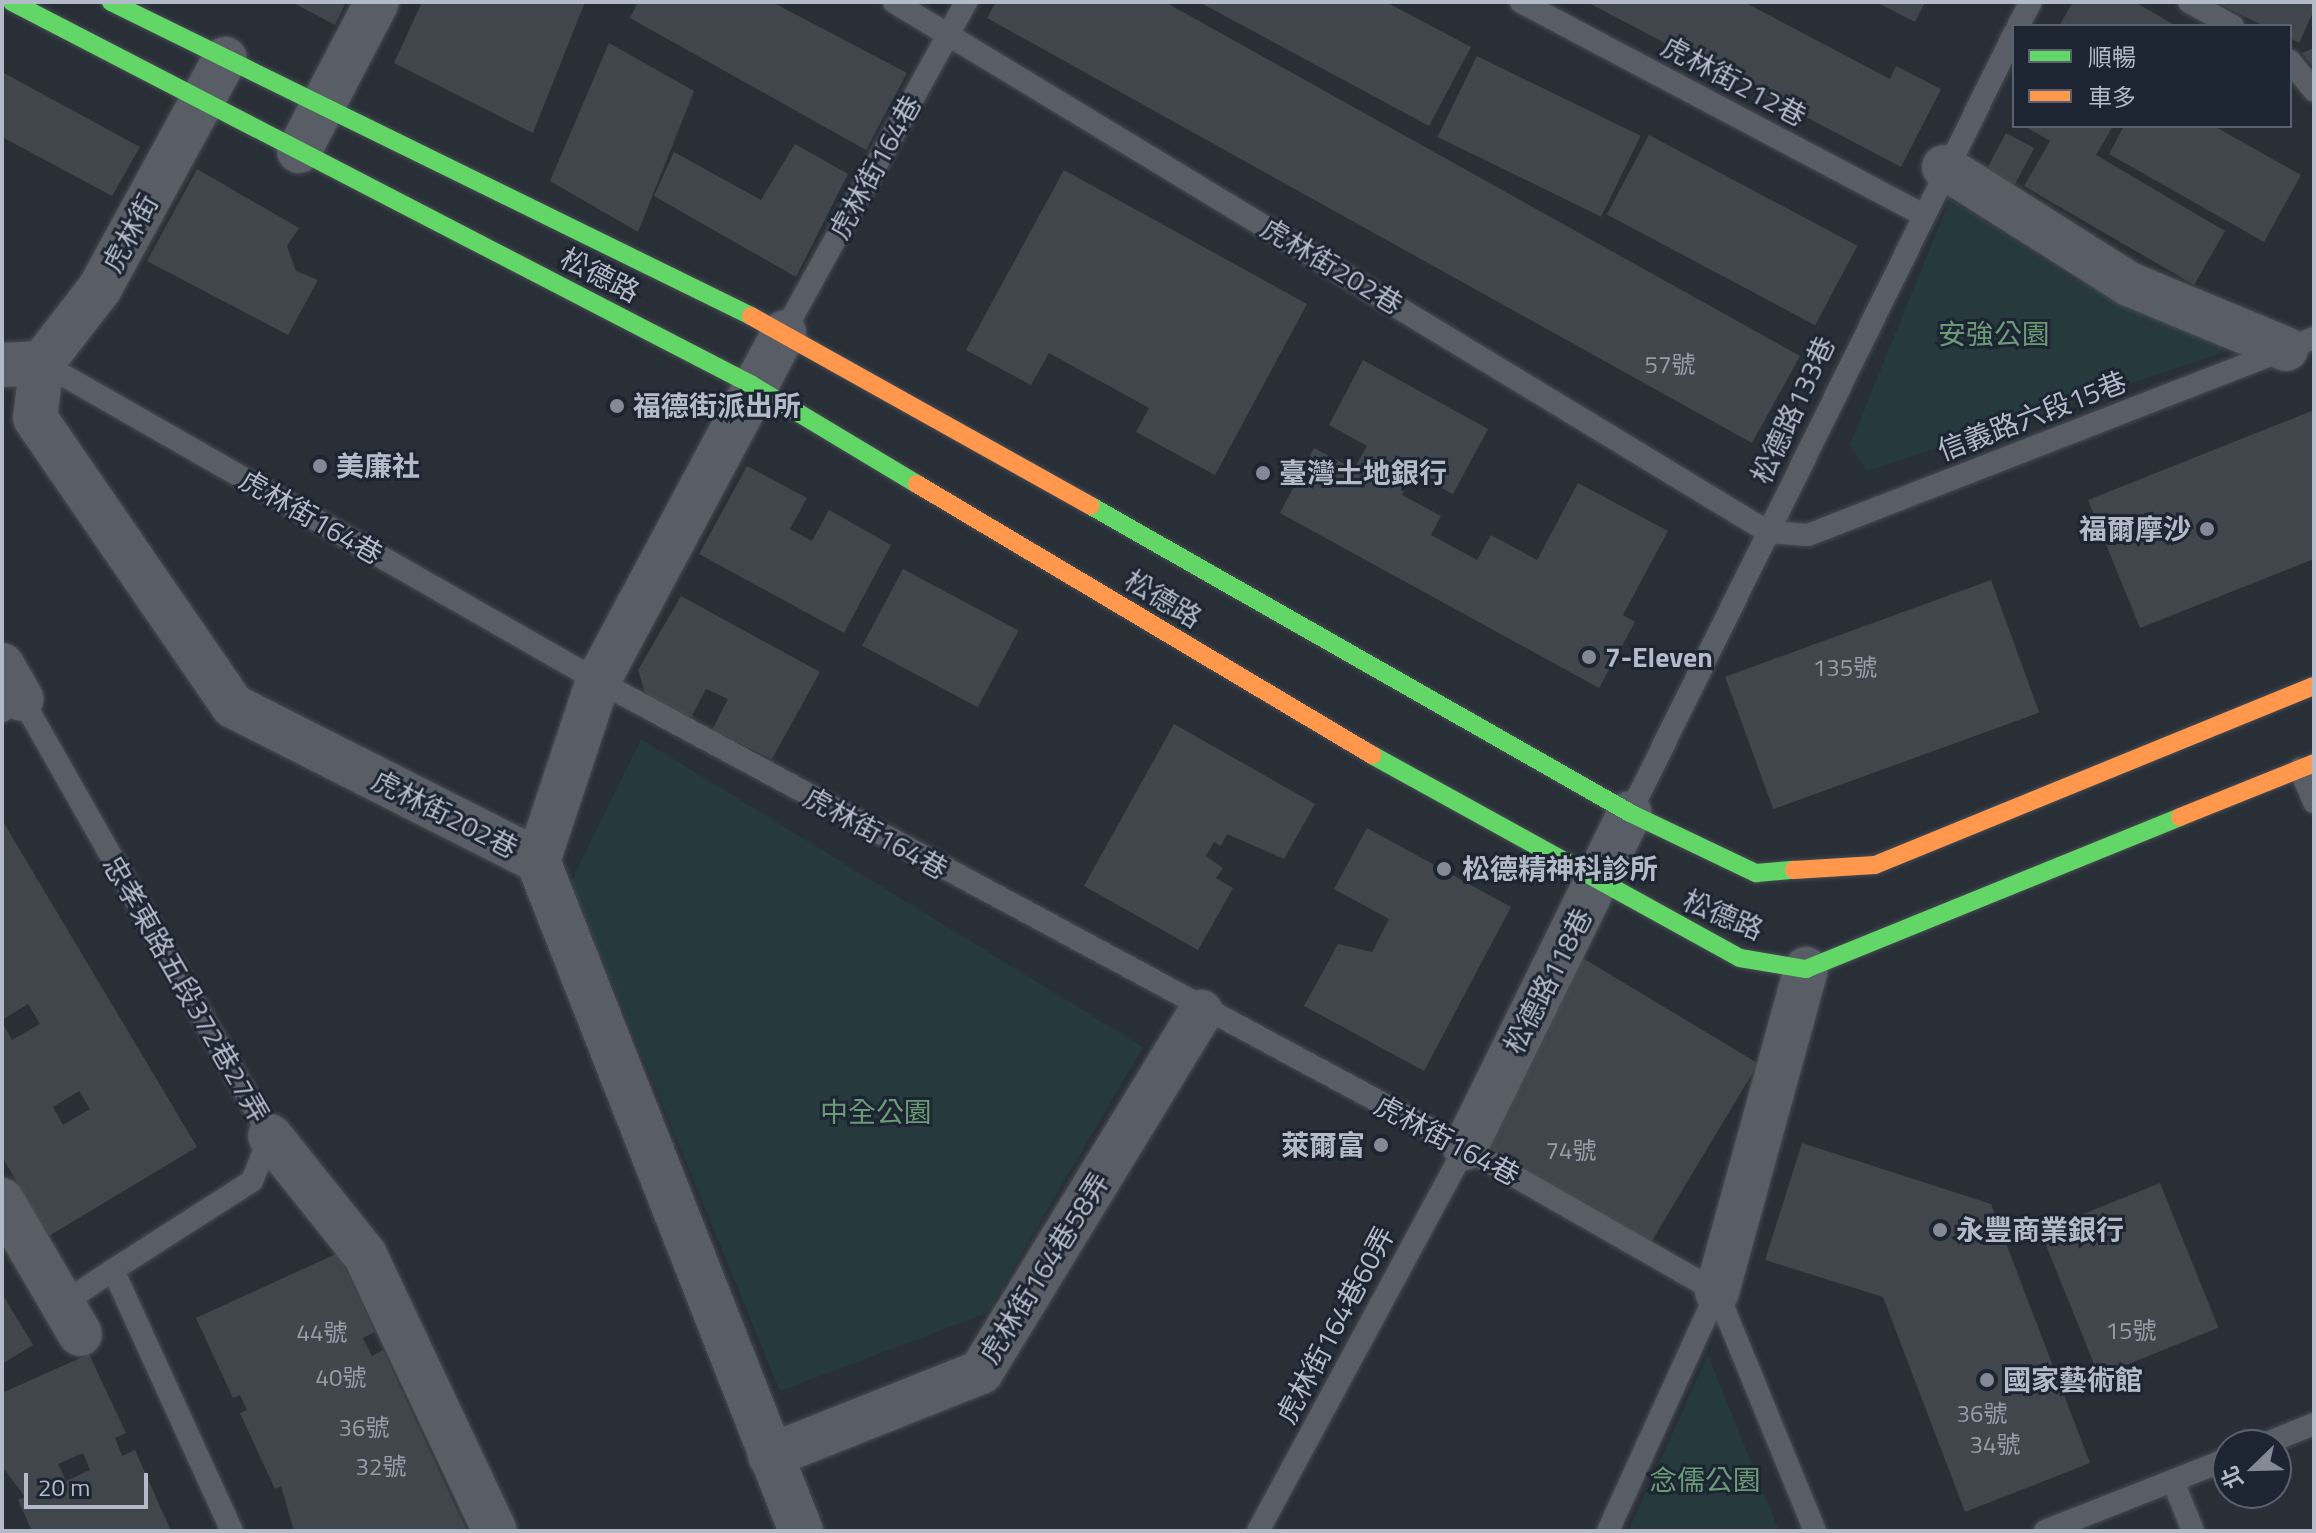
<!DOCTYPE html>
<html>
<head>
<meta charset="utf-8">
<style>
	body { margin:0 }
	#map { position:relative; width:2316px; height:1533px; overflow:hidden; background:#292f37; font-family:"Titillium Web","Noto Sans TC",sans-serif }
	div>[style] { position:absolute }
	.green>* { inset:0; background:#26393d }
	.building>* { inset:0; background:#41464d; transform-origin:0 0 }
	.roads { filter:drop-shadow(0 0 2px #474b52) drop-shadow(0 0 2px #474b52) }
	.lane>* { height:22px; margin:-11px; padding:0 11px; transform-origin:11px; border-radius:11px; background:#595d65 }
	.street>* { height:44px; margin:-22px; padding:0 22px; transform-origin:22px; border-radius:22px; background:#595d65 }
	.fast>* { height:18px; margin:-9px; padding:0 9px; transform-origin:9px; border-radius:9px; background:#63d668 }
	.slow>* { height:18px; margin:-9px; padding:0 9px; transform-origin:9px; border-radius:9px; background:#ff974d }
	.dots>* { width:22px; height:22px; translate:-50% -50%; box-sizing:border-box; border:4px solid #1d2532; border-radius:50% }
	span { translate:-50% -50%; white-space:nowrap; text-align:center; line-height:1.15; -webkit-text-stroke:6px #1d2532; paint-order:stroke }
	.number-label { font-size:24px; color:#969eaa }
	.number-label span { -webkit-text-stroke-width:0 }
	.street-label { font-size:28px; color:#b3bbc9 }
	.park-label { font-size:28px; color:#6a9a76 }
	.poi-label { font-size:28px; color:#b3bbc9; font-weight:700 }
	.left { translate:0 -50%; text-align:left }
	.right { translate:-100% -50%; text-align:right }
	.frame { position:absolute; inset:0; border:4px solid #b3bbc9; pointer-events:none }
	.legend { position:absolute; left:2012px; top:24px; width:280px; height:104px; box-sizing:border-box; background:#1d2532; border:2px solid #59616e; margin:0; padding:10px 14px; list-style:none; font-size:24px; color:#b3bbc9 }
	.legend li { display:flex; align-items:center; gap:16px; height:40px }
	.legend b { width:40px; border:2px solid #59616e }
	.north { position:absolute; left:2212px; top:1429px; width:80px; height:80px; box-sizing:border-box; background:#1d2532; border:2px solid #59616e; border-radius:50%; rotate:247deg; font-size:22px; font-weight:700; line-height:32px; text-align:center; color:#b3bbc9 }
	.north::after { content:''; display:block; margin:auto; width:28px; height:36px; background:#838a96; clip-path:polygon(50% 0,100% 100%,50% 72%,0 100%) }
	.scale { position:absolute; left:24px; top:1473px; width:124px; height:36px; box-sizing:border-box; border:4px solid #b3bbc9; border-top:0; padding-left:10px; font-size:24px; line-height:28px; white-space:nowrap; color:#b3bbc9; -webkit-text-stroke:6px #1d2532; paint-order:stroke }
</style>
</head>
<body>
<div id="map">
	<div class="green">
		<i style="clip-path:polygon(1950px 199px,2074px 279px,2218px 336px,2222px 353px,1867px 471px,1850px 445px)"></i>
		<i style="clip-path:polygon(641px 739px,1143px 1047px,987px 1313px,780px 1391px,571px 882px)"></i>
		<i style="clip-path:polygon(1708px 1355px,1779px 1531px,1628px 1531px)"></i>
	</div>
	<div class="building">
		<i style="clip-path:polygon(292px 2px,346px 2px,335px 25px)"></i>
		<i style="clip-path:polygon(422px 2px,585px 2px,533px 133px,394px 63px)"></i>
		<i style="clip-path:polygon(638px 2px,772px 2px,907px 73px,866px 150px,630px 18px)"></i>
		<i style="clip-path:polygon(996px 2px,1165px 2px,1800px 356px,1752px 443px,987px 18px)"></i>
		<i style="clip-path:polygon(1199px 2px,1386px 2px,1471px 47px,1429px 126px)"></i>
		<i style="clip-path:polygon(1587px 2px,1744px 2px,1890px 79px,1896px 66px,1941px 89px,1901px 167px)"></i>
		<i style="clip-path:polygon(1876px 2px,1925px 2px,1915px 22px)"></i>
		<i style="clip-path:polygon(2073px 2px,2135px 2px,2176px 26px,2059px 26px)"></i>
		<i style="clip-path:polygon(2215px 2px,2314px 2px,2314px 10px,2299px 43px,2290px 38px,2290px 26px,2264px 26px)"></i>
		<i style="clip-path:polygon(609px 43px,694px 91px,638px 232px,550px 181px)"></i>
		<i style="clip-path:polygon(2314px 48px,2314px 68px,2302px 53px)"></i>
		<i style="left:1477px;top:56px;width:182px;height:90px;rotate:26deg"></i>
		<i style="clip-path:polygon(2px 72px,140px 147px,112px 196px,2px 137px)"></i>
		<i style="clip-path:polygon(2024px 126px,2113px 126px,2096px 155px,2225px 231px,2194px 285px,2024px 186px,2050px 141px)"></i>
		<i style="clip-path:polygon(2124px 126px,2214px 126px,2301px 175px,2264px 242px,2109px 154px)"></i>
		<i style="left:2006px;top:133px;width:32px;height:59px;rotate:28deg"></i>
		<i style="left:1649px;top:135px;width:236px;height:90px;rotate:28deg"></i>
		<i style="clip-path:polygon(795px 144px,848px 174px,796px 277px,654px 196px,674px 152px,761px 200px)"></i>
		<i style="clip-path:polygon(197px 169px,299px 228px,287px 246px,296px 271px,318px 280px,288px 335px,147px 261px)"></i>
		<i style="clip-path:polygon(1064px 170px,1307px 304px,1215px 475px,1136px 432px,1149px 408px,1049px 353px,1031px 385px,966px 350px)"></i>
		<i style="clip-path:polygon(1363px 360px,1488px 429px,1453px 494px,1414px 473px,1402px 495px,1441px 516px,1431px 535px,1457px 549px,1477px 560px,1491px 535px,1537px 560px,1578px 483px,1668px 531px,1623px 615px,1635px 622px,1599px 688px,1280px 513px,1314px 448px,1354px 469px,1367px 446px,1329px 425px)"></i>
		<i style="clip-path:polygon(2314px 410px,2314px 559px,2140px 628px,2088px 500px)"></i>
		<i style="clip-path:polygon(747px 466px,807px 498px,790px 529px,812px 541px,829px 510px,891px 545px,844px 633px,699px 554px)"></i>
		<i style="left:903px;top:569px;width:131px;height:87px;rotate:28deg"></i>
		<i style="left:1991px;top:580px;width:141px;height:283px;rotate:70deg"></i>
		<i style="clip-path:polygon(681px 596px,820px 672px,772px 759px,712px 730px,728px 699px,706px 689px,691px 718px,646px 696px,638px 670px)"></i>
		<i style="clip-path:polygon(1174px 724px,1315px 804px,1284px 859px,1227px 834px,1221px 846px,1214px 842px,1206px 856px,1223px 868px,1216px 878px,1233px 888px,1198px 950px,1084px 886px)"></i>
		<i style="clip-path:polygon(evenodd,2px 820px,197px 1147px,49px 1236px,2px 1157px,2px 1022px,12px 1040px,40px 1024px,28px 1004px,2px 1020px,2px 820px,79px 1091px,90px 1109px,63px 1125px,53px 1107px,79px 1091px)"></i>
		<i style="clip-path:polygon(1367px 828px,1511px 907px,1424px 1071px,1304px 1006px,1338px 944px,1372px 952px,1389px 919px,1334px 889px)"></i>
		<i style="left:1581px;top:957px;width:207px;height:217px;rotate:31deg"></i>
		<i style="clip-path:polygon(1802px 1143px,1991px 1204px,2090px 1463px,1965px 1512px,1883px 1297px,1765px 1260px)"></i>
		<i style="left:2160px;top:1183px;width:156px;height:129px;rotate:68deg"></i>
		<i style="clip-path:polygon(338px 1253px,375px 1332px,363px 1338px,372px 1356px,383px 1350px,467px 1531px,294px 1531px,281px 1486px,275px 1489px,240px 1413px,247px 1410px,240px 1395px,233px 1398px,196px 1318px)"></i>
		<i style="clip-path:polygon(2px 1294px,33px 1345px,2px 1364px)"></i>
		<i style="clip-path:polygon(evenodd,89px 1354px,126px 1433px,115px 1438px,122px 1456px,135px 1450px,171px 1531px,32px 1531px,18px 1500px,25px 1497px,2px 1466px,2px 1393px,89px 1354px,83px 1453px,90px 1470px,66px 1481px,58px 1464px,83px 1453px)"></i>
	</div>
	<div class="roads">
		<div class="lane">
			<i style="left:894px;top:2px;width:1022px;rotate:31.23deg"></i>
			<i style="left:1768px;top:532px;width:40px;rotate:4.3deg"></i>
			<i style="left:1808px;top:535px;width:543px;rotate:-21.27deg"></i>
			<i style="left:1521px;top:2px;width:451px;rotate:27.9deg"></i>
			<i style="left:2189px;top:2px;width:50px;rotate:28.6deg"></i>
			<i style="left:2018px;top:26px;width:27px;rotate:-62deg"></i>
			<i style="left:2290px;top:61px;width:38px;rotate:51deg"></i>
			<i style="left:784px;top:332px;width:377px;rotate:-61.1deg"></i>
			<i style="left:42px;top:363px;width:641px;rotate:29.77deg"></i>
			<i style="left:598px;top:681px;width:985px;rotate:28.31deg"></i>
			<i style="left:1465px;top:1148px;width:290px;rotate:29.7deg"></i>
			<i style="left:2px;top:711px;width:23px;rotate:-31deg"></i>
			<i style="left:22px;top:699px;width:502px;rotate:60.42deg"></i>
			<i style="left:270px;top:1136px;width:48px;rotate:111.8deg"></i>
			<i style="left:252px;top:1181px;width:165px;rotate:147.4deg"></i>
			<i style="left:113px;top:1270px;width:287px;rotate:65.5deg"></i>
			<i style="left:2300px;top:769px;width:36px;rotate:67deg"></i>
			<i style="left:1630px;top:813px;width:869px;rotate:-63.76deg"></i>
			<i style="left:1717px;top:1292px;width:258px;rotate:67.7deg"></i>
			<i style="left:62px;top:1304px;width:61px;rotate:-33.7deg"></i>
			<i style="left:2262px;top:1445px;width:56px;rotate:-22deg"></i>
			<i style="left:2173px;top:1481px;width:54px;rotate:68.2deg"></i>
			<i style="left:1258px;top:1531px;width:435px;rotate:-61.6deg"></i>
			<i style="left:1608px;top:1531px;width:263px;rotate:-65.5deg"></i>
			<i style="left:2045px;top:1531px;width:197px;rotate:-21.5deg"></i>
		</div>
		<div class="street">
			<i style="left:299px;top:151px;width:168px;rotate:-62.4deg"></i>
			<i style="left:1944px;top:167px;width:219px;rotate:32.3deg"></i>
			<i style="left:2129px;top:284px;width:170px;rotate:22.5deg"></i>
			<i style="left:42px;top:363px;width:55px;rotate:97.3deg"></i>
			<i style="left:35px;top:418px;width:349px;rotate:55.5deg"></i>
			<i style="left:233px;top:706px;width:342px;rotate:26.9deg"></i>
			<i style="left:2px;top:365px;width:40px;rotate:-2.9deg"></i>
			<i style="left:42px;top:363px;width:95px;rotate:-52.3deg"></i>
			<i style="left:100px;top:288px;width:261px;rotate:-61.4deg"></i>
			<i style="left:2px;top:665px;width:39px;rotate:60deg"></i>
			<i style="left:538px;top:861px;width:720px;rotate:68.57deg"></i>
			<i style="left:538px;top:861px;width:190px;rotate:-71.6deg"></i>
			<i style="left:598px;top:681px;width:395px;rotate:-61.9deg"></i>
			<i style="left:270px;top:1136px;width:152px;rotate:51.4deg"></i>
			<i style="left:365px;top:1255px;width:305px;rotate:64.8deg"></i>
			<i style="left:1465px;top:1148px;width:373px;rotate:-63.8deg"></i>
			<i style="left:2px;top:1200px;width:155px;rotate:59.8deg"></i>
			<i style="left:1717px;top:1292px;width:335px;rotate:-74.6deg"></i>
			<i style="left:770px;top:1456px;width:227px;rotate:-21.7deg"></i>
			<i style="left:981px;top:1372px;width:422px;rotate:-58.6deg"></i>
		</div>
		<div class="fast">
			<i style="left:12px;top:2px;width:833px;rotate:27.36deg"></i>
			<i style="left:752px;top:385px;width:192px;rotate:31deg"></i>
			<i style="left:111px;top:2px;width:713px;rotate:26.13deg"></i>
			<i style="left:1091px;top:506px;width:620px;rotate:29.66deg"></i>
			<i style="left:1630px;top:813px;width:140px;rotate:25.5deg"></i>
			<i style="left:1756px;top:873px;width:38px;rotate:-5deg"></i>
			<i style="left:1372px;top:755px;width:420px;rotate:28.9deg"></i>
			<i style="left:1740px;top:958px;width:67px;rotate:9.5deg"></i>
			<i style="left:1806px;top:969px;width:404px;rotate:-22.1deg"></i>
		</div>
		<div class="slow">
			<i style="left:751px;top:316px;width:389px;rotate:29.2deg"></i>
			<i style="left:917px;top:484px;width:530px;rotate:30.78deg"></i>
			<i style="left:2180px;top:817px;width:144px;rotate:-21.9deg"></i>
			<i style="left:1794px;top:870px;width:81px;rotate:-3.5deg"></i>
			<i style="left:1875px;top:865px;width:474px;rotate:-22.2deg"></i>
		</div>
	</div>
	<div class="dots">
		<i style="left:617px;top:406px;background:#838a96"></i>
		<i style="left:320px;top:466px;background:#838a96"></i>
		<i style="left:1263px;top:473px;background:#838a96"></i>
		<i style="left:2207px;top:529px;background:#838a96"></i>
		<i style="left:1589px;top:657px;background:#838a96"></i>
		<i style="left:1444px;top:869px;background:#838a96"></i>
		<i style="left:1381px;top:1145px;background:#838a96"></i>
		<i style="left:1940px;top:1230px;background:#838a96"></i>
		<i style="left:1987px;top:1380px;background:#838a96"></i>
	</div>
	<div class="number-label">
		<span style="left:1670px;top:365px">57號</span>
		<span style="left:1845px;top:668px">135號</span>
		<span style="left:1571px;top:1151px">74號</span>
		<span style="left:2131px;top:1331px">15號</span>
		<span style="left:322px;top:1333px">44號</span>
		<span style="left:341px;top:1378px">40號</span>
		<span style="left:1982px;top:1414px">36號</span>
		<span style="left:364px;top:1428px">36號</span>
		<span style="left:1995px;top:1445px">34號</span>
		<span style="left:381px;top:1467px">32號</span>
	</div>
	<div class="street-label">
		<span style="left:1734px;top:81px;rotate:28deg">虎林街212巷</span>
		<span style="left:875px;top:167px;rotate:-61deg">虎林街164巷</span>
		<span style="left:130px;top:233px;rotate:-61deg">虎林街</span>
		<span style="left:1332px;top:266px;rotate:31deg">虎林街202巷</span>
		<span style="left:600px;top:275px;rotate:27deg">松德路</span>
		<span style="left:1793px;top:410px;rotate:-65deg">松德路133巷</span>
		<span style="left:2032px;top:416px;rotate:-21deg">信義路六段15巷</span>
		<span style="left:311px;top:517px;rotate:30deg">虎林街164巷</span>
		<span style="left:1163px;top:599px;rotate:31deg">松德路</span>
		<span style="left:445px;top:814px;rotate:27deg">虎林街202巷</span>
		<span style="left:876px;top:833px;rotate:29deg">虎林街164巷</span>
		<span style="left:1723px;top:915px;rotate:23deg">松德路</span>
		<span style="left:1548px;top:981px;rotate:-63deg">松德路118巷</span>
		<span style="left:186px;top:989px;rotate:60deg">忠孝東路五段372巷27弄</span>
		<span style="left:1447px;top:1140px;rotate:28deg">虎林街164巷</span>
		<span style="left:1044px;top:1268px;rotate:-58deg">虎林街164巷58弄</span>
		<span style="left:1335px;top:1325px;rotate:-62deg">虎林街164巷60弄</span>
	</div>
	<div class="park-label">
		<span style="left:1994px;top:334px">安強公園</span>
		<span style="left:876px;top:1112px">中全公園</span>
		<span style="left:1705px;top:1480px">念儒公園</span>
	</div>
	<div class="poi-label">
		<span class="left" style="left:633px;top:406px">福德街派出所</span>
		<span class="left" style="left:336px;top:466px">美廉社</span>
		<span class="left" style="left:1279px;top:473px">臺灣土地銀行</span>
		<span class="right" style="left:2191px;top:529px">福爾摩沙</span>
		<span class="left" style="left:1605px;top:657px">7-Eleven</span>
		<span class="left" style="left:1462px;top:869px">松德精神科診所</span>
		<span class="right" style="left:1365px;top:1145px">萊爾富</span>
		<span class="left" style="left:1956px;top:1230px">永豐商業銀行</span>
		<span class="left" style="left:2003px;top:1380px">國家藝術館</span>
	</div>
	<div class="frame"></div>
	<ul class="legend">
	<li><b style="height:10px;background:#63d668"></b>順暢</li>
	<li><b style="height:10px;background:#ff974d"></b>車多</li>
	</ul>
	<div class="north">北</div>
	<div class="scale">20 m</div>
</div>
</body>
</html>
